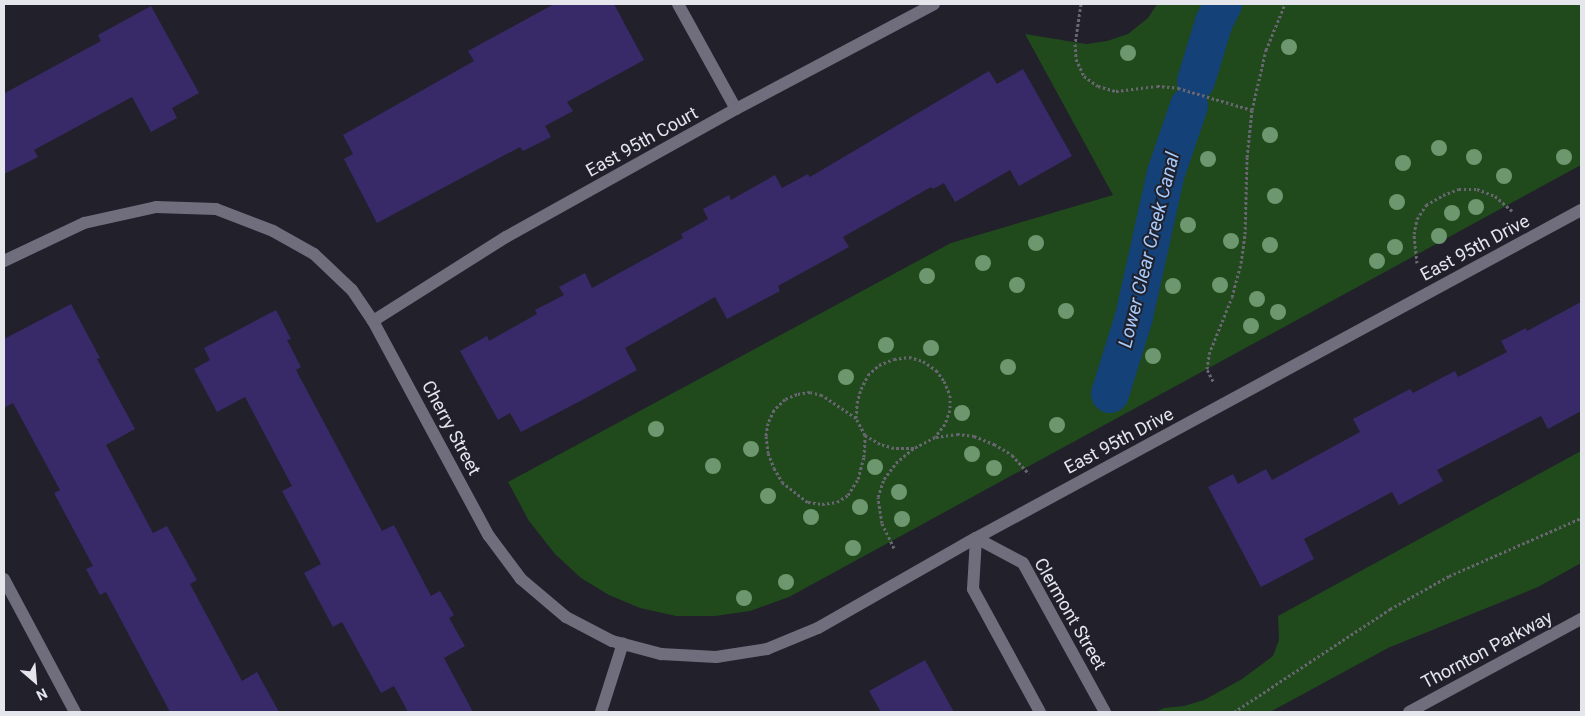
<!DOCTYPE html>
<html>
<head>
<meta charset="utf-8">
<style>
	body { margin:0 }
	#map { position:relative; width:1585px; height:716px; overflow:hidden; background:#21202b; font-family:Roboto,sans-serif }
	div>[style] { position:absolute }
	.green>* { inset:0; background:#20491c }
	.canal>* { height:38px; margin:-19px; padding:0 19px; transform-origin:19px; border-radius:19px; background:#144177 }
	.building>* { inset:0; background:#382a68 }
	.path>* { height:3px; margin-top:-1.5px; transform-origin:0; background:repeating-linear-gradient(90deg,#686771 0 2.5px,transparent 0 5px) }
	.minor>* { height:12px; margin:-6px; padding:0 6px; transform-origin:6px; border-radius:6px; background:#706e7c }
	.trees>* { width:16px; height:16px; margin:-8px; border-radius:50%; background:#6d976e }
	span { translate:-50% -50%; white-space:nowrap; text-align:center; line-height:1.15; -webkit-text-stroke:4px #21202b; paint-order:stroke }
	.street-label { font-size:18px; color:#e5e5ec }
	.water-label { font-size:19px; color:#a5cbfc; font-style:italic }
	.frame { position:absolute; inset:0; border:5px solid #e5e5ec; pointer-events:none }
	.north { position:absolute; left:10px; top:656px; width:50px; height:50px; -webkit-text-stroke:4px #21202b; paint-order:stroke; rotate:153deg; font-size:14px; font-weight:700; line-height:20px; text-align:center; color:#e5e5ec }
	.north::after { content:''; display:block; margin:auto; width:18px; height:22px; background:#e5e5ec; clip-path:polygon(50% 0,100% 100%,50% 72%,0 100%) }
</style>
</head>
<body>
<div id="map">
	<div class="green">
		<i style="clip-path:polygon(1157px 4px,1581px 4px,1581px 165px,789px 597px,750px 611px,715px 616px,676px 616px,640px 608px,609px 595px,581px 578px,555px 554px,529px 521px,508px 482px,951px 243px,1113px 195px,1025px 34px,1086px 44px,1107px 41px,1128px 34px,1148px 18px)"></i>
		<i style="clip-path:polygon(1581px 451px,1581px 563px,1538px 587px,1388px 648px,1270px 712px,1156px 712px,1164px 708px,1184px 706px,1204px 700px,1242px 679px,1273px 656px,1279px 640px,1278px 616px)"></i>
	</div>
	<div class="canal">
		<i style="left:1196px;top:81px;width:62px;rotate:-73deg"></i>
		<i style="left:1214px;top:22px;width:20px;rotate:-63deg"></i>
		<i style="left:1110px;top:394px;width:81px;rotate:-72.7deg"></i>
		<i style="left:1134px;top:317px;width:148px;rotate:-77.5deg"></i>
		<i style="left:1166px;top:173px;width:71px;rotate:-71.1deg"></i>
	</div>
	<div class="building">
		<i style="clip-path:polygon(554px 4px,614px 4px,644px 60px,567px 102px,573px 111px,545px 126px,551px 137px,523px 151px,520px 147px,377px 223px,344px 159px,353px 154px,343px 135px,474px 61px,468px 51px)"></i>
		<i style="clip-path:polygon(151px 6px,199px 93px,172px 108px,177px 118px,151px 132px,132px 97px,34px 150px,38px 157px,4px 174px,4px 91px,5px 93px,101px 41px,98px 35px)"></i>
		<i style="clip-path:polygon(1023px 69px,1072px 156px,1019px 186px,1010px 170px,955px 202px,944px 183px,933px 189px,931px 187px,843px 237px,849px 247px,778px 286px,780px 291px,727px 319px,715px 297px,625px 348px,637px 370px,584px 399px,521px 432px,510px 413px,498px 420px,460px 351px,487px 336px,489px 341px,537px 314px,535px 310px,564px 295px,559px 287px,585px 273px,592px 288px,683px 238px,681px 234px,708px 219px,703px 209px,729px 195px,731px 200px,775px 175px,782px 188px,808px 174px,810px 177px,989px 71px,997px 84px)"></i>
		<i style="clip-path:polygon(1581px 302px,1581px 411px,1548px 429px,1541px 416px,1437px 470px,1443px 481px,1399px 505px,1392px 492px,1304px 539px,1314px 559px,1261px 587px,1208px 487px,1233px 474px,1238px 484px,1266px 469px,1272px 480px,1360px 432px,1353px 419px,1410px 389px,1413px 393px,1455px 371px,1458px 377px,1507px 352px,1501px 341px,1526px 328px,1527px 331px)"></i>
		<i style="clip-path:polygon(71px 304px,100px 358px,97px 359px,135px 429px,106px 445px,153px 533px,167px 526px,197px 580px,190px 584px,242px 681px,257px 672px,279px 712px,170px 712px,106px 592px,100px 595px,86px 569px,93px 566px,54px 493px,60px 490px,13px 403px,4px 408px,4px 339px)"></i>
		<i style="clip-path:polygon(276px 310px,291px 339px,287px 340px,301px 367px,296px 370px,382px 531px,394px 525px,431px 596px,440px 591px,454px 615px,449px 618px,465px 646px,444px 658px,473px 712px,408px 712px,394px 686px,381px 693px,342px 622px,333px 627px,304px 573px,321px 564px,282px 491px,292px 486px,245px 397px,217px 412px,194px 369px,210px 360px,204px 348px)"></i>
		<i style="clip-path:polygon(925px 660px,954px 712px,881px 712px,869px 691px)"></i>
	</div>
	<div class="path">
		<i style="left:1081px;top:4px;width:40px;rotate:98.5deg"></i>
		<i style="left:1075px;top:44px;width:15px;rotate:86deg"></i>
		<i style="left:1076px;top:59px;width:19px;rotate:65deg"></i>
		<i style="left:1084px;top:76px;width:17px;rotate:36deg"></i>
		<i style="left:1098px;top:86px;width:19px;rotate:16deg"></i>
		<i style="left:1116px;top:91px;width:41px;rotate:-7deg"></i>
		<i style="left:1157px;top:86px;width:21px;rotate:5deg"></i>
		<i style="left:1178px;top:88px;width:77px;rotate:16.6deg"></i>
		<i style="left:1417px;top:263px;width:29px;rotate:-96deg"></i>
		<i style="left:1414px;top:234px;width:15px;rotate:-79deg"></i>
		<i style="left:1417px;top:219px;width:17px;rotate:-57deg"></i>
		<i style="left:1426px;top:205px;width:20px;rotate:-30deg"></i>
		<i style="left:1443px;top:195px;width:17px;rotate:-21deg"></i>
		<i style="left:1459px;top:189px;width:18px"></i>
		<i style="left:1477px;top:189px;width:19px;rotate:21deg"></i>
		<i style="left:1495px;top:196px;width:23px;rotate:41deg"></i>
		<i style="left:909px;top:357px;width:15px;rotate:16deg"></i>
		<i style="left:923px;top:361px;width:16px;rotate:35deg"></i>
		<i style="left:936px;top:370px;width:14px;rotate:54deg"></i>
		<i style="left:944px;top:381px;width:15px;rotate:67deg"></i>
		<i style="left:950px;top:395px;width:15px;rotate:90deg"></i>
		<i style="left:950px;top:410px;width:15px;rotate:110deg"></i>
		<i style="left:945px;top:424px;width:16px;rotate:128deg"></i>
		<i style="left:935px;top:437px;width:24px;rotate:152deg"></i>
		<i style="left:914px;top:448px;width:20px;rotate:180deg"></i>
		<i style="left:894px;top:448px;width:15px;rotate:-164deg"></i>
		<i style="left:880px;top:444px;width:17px;rotate:-149deg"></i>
		<i style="left:865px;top:435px;width:19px;rotate:-118deg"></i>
		<i style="left:856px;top:418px;width:15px;rotate:-86deg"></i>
		<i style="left:857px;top:403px;width:15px;rotate:-74deg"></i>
		<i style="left:861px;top:389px;width:16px;rotate:-63deg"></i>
		<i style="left:868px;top:375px;width:15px;rotate:-42deg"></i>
		<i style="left:879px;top:365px;width:16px;rotate:-22deg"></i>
		<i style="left:894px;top:359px;width:15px;rotate:-8deg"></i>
		<i style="left:1213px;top:381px;width:13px;rotate:-117deg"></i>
		<i style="left:1207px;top:369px;width:15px;rotate:-82deg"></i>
		<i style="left:1209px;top:354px;width:61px;rotate:-68deg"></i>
		<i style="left:1232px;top:297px;width:35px;rotate:-75deg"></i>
		<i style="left:1241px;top:263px;width:29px;rotate:-82deg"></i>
		<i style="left:1245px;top:234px;width:77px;rotate:-88.5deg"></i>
		<i style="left:1247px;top:157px;width:47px;rotate:-83.9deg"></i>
		<i style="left:1252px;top:110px;width:62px;rotate:-76.9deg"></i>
		<i style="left:1266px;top:50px;width:50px;rotate:-67.6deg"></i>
		<i style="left:856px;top:418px;width:41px;rotate:-145.9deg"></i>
		<i style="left:822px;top:395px;width:12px;rotate:-166deg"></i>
		<i style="left:810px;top:392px;width:13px;rotate:171deg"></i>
		<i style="left:797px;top:394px;width:13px;rotate:157deg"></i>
		<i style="left:785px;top:399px;width:16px;rotate:135deg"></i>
		<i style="left:774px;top:410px;width:14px;rotate:115deg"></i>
		<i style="left:768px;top:423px;width:13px;rotate:99deg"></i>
		<i style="left:766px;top:436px;width:17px;rotate:83deg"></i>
		<i style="left:768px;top:453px;width:16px;rotate:68deg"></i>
		<i style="left:774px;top:468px;width:16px;rotate:60deg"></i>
		<i style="left:782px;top:482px;width:33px;rotate:38deg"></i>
		<i style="left:808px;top:502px;width:14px;rotate:8deg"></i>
		<i style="left:822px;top:504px;width:15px;rotate:-8deg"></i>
		<i style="left:837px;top:502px;width:13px;rotate:-32deg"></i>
		<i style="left:848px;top:495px;width:19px;rotate:-58deg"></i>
		<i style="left:858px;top:479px;width:23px;rotate:-75deg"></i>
		<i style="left:864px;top:457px;width:22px;rotate:-87deg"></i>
		<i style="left:936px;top:437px;width:21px;rotate:-8deg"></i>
		<i style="left:957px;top:434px;width:17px;rotate:7deg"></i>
		<i style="left:974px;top:436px;width:22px;rotate:22deg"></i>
		<i style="left:994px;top:444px;width:21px;rotate:31deg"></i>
		<i style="left:1012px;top:455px;width:25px;rotate:48deg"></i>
		<i style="left:894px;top:548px;width:28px;rotate:-116deg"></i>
		<i style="left:882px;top:523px;width:26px;rotate:-99deg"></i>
		<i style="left:878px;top:497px;width:19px;rotate:-72deg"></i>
		<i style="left:884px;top:479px;width:20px;rotate:-53deg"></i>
		<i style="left:896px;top:463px;width:23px;rotate:-40deg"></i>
		<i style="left:1234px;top:712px;width:187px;rotate:-33.4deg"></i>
		<i style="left:1390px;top:609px;width:68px;rotate:-29.2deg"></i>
		<i style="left:1449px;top:576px;width:144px;rotate:-23.7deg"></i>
	</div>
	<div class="minor">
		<i style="left:678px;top:4px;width:120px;rotate:61.1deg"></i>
		<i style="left:4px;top:261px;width:89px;rotate:-25.4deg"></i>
		<i style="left:84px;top:223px;width:74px;rotate:-12.5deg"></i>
		<i style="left:156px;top:207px;width:60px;rotate:1.9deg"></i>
		<i style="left:216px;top:209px;width:61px;rotate:21.1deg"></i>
		<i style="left:273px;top:231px;width:47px;rotate:29.3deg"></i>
		<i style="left:314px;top:254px;width:52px;rotate:43.5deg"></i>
		<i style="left:352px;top:290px;width:37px;rotate:56deg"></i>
		<i style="left:373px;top:321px;width:244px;rotate:61.7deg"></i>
		<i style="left:489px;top:536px;width:54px;rotate:53.3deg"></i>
		<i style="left:521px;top:579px;width:59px;rotate:40.2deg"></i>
		<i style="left:566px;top:617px;width:52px;rotate:27.6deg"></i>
		<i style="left:612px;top:641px;width:51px;rotate:14.9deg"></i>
		<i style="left:661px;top:654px;width:55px;rotate:3.1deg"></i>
		<i style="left:716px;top:657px;width:52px;rotate:-8.9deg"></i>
		<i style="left:767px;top:649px;width:55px;rotate:-22.4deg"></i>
		<i style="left:818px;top:628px;width:182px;rotate:-29.7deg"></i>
		<i style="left:976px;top:538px;width:688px;rotate:-28.46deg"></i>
		<i style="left:373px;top:321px;width:157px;rotate:-32.3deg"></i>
		<i style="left:506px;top:237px;width:263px;rotate:-29.1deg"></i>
		<i style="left:736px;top:109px;width:224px;rotate:-27.9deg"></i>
		<i style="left:4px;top:579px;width:151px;rotate:61.9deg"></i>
		<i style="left:601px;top:712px;width:72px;rotate:-72.3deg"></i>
		<i style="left:1040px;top:712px;width:140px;rotate:-118.6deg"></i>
		<i style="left:973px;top:589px;width:51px;rotate:-86.6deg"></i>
		<i style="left:976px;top:538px;width:53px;rotate:28deg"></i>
		<i style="left:1023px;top:563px;width:170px;rotate:61.2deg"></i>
		<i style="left:1409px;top:712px;width:196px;rotate:-28.4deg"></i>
	</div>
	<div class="trees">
		<i style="left:1289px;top:47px"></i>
		<i style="left:1128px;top:53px"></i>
		<i style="left:1270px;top:135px"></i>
		<i style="left:1439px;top:148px"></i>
		<i style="left:1474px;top:157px"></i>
		<i style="left:1564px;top:157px"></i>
		<i style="left:1208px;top:159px"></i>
		<i style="left:1403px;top:163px"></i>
		<i style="left:1504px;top:176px"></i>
		<i style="left:1275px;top:196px"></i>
		<i style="left:1397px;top:202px"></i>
		<i style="left:1476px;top:207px"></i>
		<i style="left:1452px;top:213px"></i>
		<i style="left:1188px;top:225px"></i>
		<i style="left:1439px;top:236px"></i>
		<i style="left:1231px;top:241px"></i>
		<i style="left:1036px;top:243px"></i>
		<i style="left:1270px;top:245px"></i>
		<i style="left:1395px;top:247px"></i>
		<i style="left:1377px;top:261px"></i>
		<i style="left:983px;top:263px"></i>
		<i style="left:927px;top:276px"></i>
		<i style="left:1017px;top:285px"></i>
		<i style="left:1220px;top:285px"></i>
		<i style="left:1173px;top:286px"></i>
		<i style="left:1257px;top:299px"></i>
		<i style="left:1066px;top:311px"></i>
		<i style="left:1278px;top:312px"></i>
		<i style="left:1251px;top:326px"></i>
		<i style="left:886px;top:345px"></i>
		<i style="left:931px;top:348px"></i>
		<i style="left:1153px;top:356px"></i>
		<i style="left:1008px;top:367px"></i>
		<i style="left:846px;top:377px"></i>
		<i style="left:962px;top:413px"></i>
		<i style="left:1057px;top:425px"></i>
		<i style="left:656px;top:429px"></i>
		<i style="left:751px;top:449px"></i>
		<i style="left:972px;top:454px"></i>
		<i style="left:713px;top:466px"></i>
		<i style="left:875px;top:467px"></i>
		<i style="left:994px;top:468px"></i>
		<i style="left:899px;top:492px"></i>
		<i style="left:768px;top:496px"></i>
		<i style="left:860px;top:507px"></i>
		<i style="left:811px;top:517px"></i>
		<i style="left:902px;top:519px"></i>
		<i style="left:853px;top:548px"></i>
		<i style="left:786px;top:582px"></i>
		<i style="left:744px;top:598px"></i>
	</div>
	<div class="street-label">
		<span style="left:642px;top:142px;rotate:-29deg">East 95th Court</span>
		<span style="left:1475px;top:248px;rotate:-28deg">East 95th Drive</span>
		<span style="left:451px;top:428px;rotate:62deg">Cherry Street</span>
		<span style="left:1119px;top:441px;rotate:-28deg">East 95th Drive</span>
		<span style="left:1070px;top:614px;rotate:60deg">Clermont Street</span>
		<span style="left:1487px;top:650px;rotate:-28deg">Thornton Parkway</span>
	</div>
	<div class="water-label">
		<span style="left:1149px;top:250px;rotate:-76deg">Lower Clear Creek Canal</span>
	</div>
	<div class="frame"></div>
	<div class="north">N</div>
</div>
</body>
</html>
